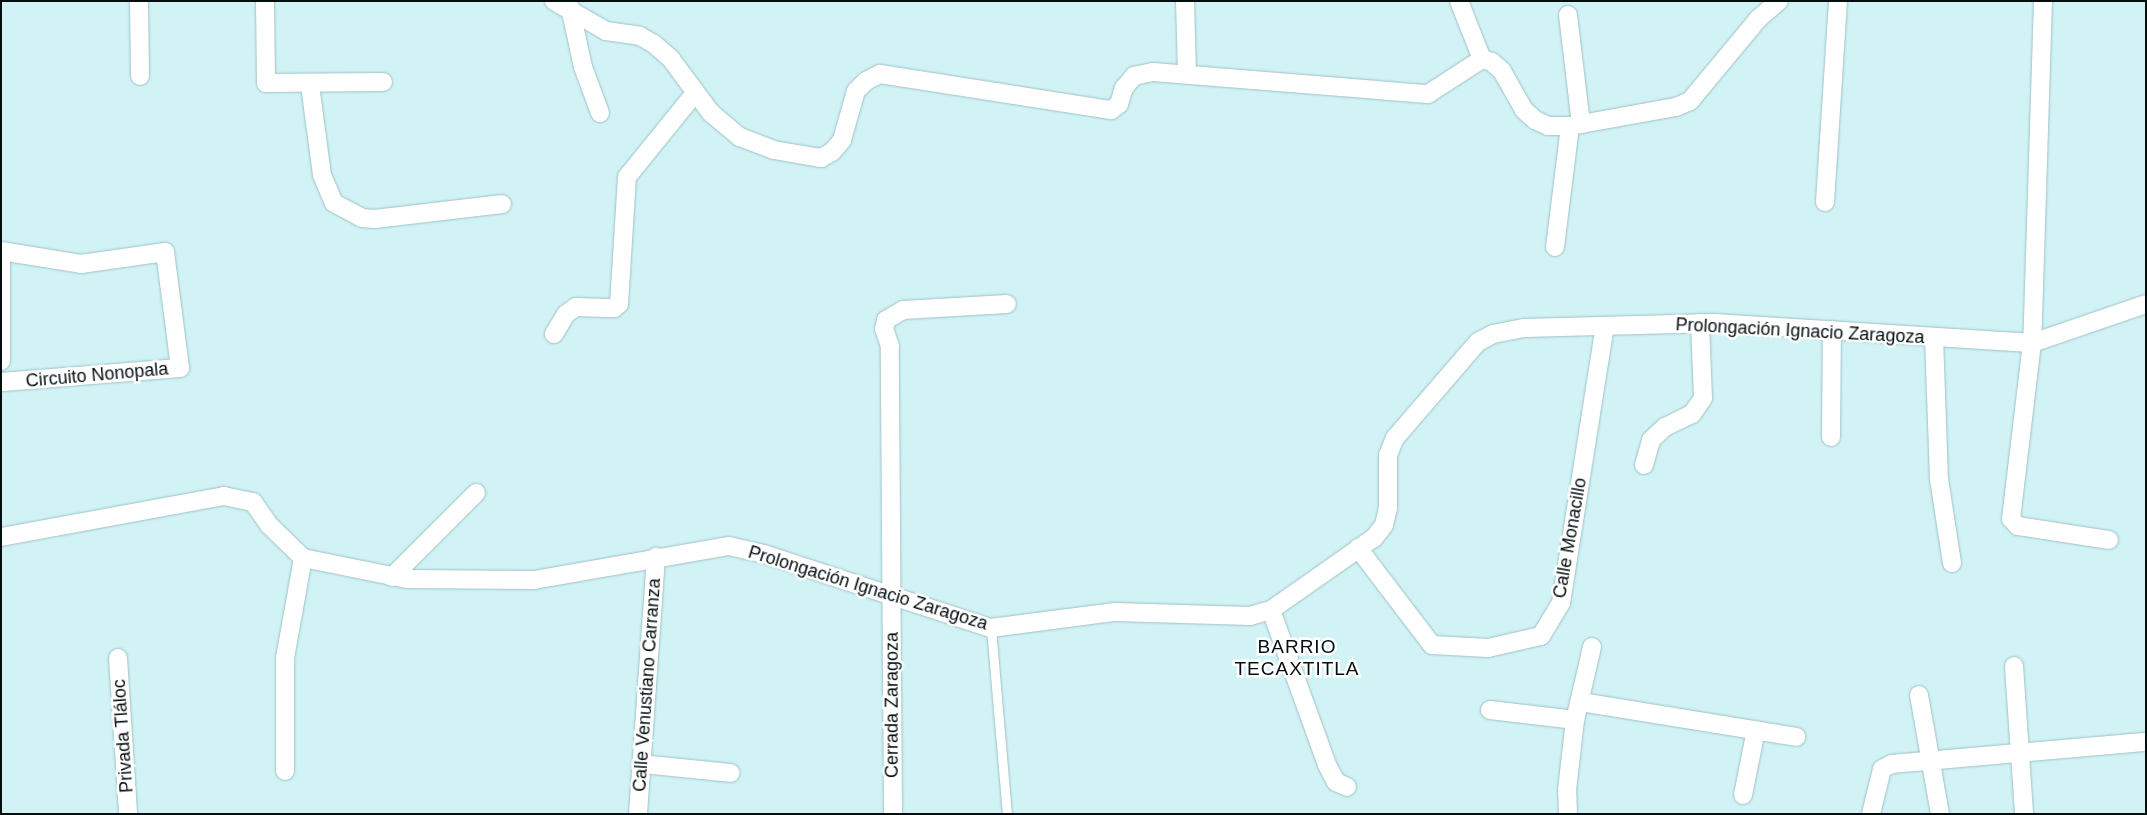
<!DOCTYPE html>
<html>
<head>
<meta charset="utf-8">
<style>
	body { margin:0 }
	#map { position:relative; width:2147px; height:815px; overflow:hidden; background:#d1f3f6; font-family:Arial,sans-serif }
	div>[style] { position:absolute }
	.roads { filter:drop-shadow(0 0 1px #a0c1c4) drop-shadow(0 0 1px #a0c1c4) }
	.lane>* { height:9px; margin:-4.5px; padding:0 4.5px; transform-origin:4.5px; border-radius:4.5px; background:#fff }
	.street>* { height:18px; margin:-9px; padding:0 9px; transform-origin:9px; border-radius:9px; background:#fff }
	span { translate:-50% -50%; white-space:nowrap; text-align:center; line-height:1.15; -webkit-text-stroke:5px #fff; paint-order:stroke }
	.street-label { font-size:18px; color:#040e0f }
	.neighbourhood-label { font-size:19px; color:#040e0f; letter-spacing:1px }
	.frame { position:absolute; inset:0; border:2px solid #040e0f; pointer-events:none }
</style>
</head>
<body>
<div id="map">
	<div class="roads">
		<div class="lane">
			<i style="left:991px;top:628px;width:187px;rotate:85.1deg"></i>
		</div>
		<div class="street">
			<i style="left:139px;top:1px;width:75px;rotate:89.2deg"></i>
			<i style="left:265px;top:1px;width:82px;rotate:89.3deg"></i>
			<i style="left:266px;top:83px;width:117px;rotate:-0.5deg"></i>
			<i style="left:554px;top:1px;width:60px;rotate:30deg"></i>
			<i style="left:606px;top:31px;width:34px;rotate:8deg"></i>
			<i style="left:640px;top:36px;width:16px;rotate:30deg"></i>
			<i style="left:654px;top:44px;width:23px;rotate:41deg"></i>
			<i style="left:671px;top:59px;width:67px;rotate:53.5deg"></i>
			<i style="left:711px;top:113px;width:38px;rotate:40deg"></i>
			<i style="left:740px;top:137px;width:36px;rotate:21deg"></i>
			<i style="left:774px;top:150px;width:48px;rotate:9.7deg"></i>
			<i style="left:821px;top:158px;width:13px;rotate:-29deg"></i>
			<i style="left:832px;top:152px;width:16px;rotate:-50deg"></i>
			<i style="left:842px;top:140px;width:51px;rotate:-74.1deg"></i>
			<i style="left:856px;top:91px;width:14px;rotate:-45deg"></i>
			<i style="left:866px;top:81px;width:16px;rotate:-27deg"></i>
			<i style="left:880px;top:74px;width:234px;rotate:8.9deg"></i>
			<i style="left:1111px;top:110px;width:10px;rotate:-37deg"></i>
			<i style="left:1119px;top:104px;width:17px;rotate:-73deg"></i>
			<i style="left:1124px;top:88px;width:16px;rotate:-50deg"></i>
			<i style="left:1134px;top:76px;width:19px;rotate:-12deg"></i>
			<i style="left:1153px;top:72px;width:276px;rotate:4.6deg"></i>
			<i style="left:1428px;top:94px;width:64px;rotate:-32.9deg"></i>
			<i style="left:1482px;top:59px;width:10px;rotate:17deg"></i>
			<i style="left:1492px;top:62px;width:13px;rotate:42deg"></i>
			<i style="left:1502px;top:71px;width:45px;rotate:60.6deg"></i>
			<i style="left:1524px;top:110px;width:15px;rotate:42deg"></i>
			<i style="left:1535px;top:120px;width:14px;rotate:25deg"></i>
			<i style="left:1548px;top:126px;width:22px"></i>
			<i style="left:1570px;top:126px;width:108px;rotate:-10.2deg"></i>
			<i style="left:1676px;top:107px;width:15px;rotate:-23deg"></i>
			<i style="left:1690px;top:101px;width:107px;rotate:-50.3deg"></i>
			<i style="left:1758px;top:19px;width:28px;rotate:-41deg"></i>
			<i style="left:1185px;top:1px;width:73px;rotate:88.4deg"></i>
			<i style="left:1459px;top:1px;width:62px;rotate:68.4deg"></i>
			<i style="left:2043px;top:1px;width:342px;rotate:91.8deg"></i>
			<i style="left:2032px;top:343px;width:177px;rotate:96.8deg"></i>
			<i style="left:2011px;top:519px;width:10px;rotate:45deg"></i>
			<i style="left:2018px;top:526px;width:92px;rotate:8.7deg"></i>
			<i style="left:570px;top:7px;width:61px;rotate:77.8deg"></i>
			<i style="left:583px;top:67px;width:49px;rotate:69.7deg"></i>
			<i style="left:1568px;top:15px;width:110px;rotate:83.2deg"></i>
			<i style="left:310px;top:85px;width:91px;rotate:82.4deg"></i>
			<i style="left:322px;top:175px;width:30px;rotate:67deg"></i>
			<i style="left:334px;top:203px;width:32px;rotate:28deg"></i>
			<i style="left:362px;top:218px;width:13px;rotate:4deg"></i>
			<i style="left:375px;top:219px;width:128px;rotate:-6.7deg"></i>
			<i style="left:1825px;top:202px;width:201px;rotate:-86.3deg"></i>
			<i style="left:1555px;top:247px;width:122px;rotate:-82.9deg"></i>
			<i style="left:1px;top:251px;width:81px;rotate:9.2deg"></i>
			<i style="left:81px;top:264px;width:85px;rotate:-8.1deg"></i>
			<i style="left:165px;top:252px;width:117px;rotate:82.6deg"></i>
			<i style="left:180px;top:368px;width:180px;rotate:175.5deg"></i>
			<i style="left:1px;top:259px;width:102px;rotate:90deg"></i>
			<i style="left:554px;top:334px;width:23px;rotate:-59deg"></i>
			<i style="left:566px;top:314px;width:12px;rotate:-35deg"></i>
			<i style="left:576px;top:307px;width:38px;rotate:2deg"></i>
			<i style="left:614px;top:308px;width:6px;rotate:-39deg"></i>
			<i style="left:619px;top:304px;width:127px;rotate:-86.4deg"></i>
			<i style="left:627px;top:177px;width:108px;rotate:-51deg"></i>
			<i style="left:1934px;top:337px;width:142px;rotate:88deg"></i>
			<i style="left:1939px;top:479px;width:85px;rotate:81.2deg"></i>
			<i style="left:1831px;top:437px;width:107px;rotate:-89.5deg"></i>
			<i style="left:1644px;top:465px;width:26px;rotate:-74deg"></i>
			<i style="left:1651px;top:440px;width:19px;rotate:-43deg"></i>
			<i style="left:1665px;top:427px;width:30px;rotate:-26deg"></i>
			<i style="left:1692px;top:414px;width:19px;rotate:-55deg"></i>
			<i style="left:1703px;top:398px;width:75px;rotate:-92.3deg"></i>
			<i style="left:1px;top:537px;width:227px;rotate:-10.4deg"></i>
			<i style="left:224px;top:496px;width:30px;rotate:12deg"></i>
			<i style="left:253px;top:502px;width:29px;rotate:55deg"></i>
			<i style="left:270px;top:526px;width:46px;rotate:44.1deg"></i>
			<i style="left:303px;top:558px;width:106px;rotate:11.4deg"></i>
			<i style="left:407px;top:579px;width:127px;rotate:0.5deg"></i>
			<i style="left:534px;top:580px;width:198px;rotate:-9.9deg"></i>
			<i style="left:729px;top:546px;width:36px;rotate:13deg"></i>
			<i style="left:764px;top:554px;width:239px;rotate:18.1deg"></i>
			<i style="left:991px;top:628px;width:125px;rotate:-7.4deg"></i>
			<i style="left:1115px;top:612px;width:135px;rotate:1.7deg"></i>
			<i style="left:1250px;top:616px;width:22px;rotate:-16deg"></i>
			<i style="left:1271px;top:610px;width:126px;rotate:-35deg"></i>
			<i style="left:1374px;top:538px;width:16px;rotate:-52deg"></i>
			<i style="left:1384px;top:525px;width:17px;rotate:-77deg"></i>
			<i style="left:1388px;top:508px;width:53px;rotate:-90deg"></i>
			<i style="left:1388px;top:455px;width:18px;rotate:-68deg"></i>
			<i style="left:1395px;top:438px;width:127px;rotate:-49.2deg"></i>
			<i style="left:1478px;top:342px;width:17px;rotate:-28deg"></i>
			<i style="left:1493px;top:334px;width:32px;rotate:-11deg"></i>
			<i style="left:1524px;top:328px;width:190px;rotate:-1.5deg"></i>
			<i style="left:1714px;top:323px;width:319px;rotate:3.6deg"></i>
			<i style="left:2032px;top:343px;width:120px;rotate:-18.9deg"></i>
			<i style="left:1358px;top:548px;width:122px;rotate:52.7deg"></i>
			<i style="left:1432px;top:645px;width:56px;rotate:3.1deg"></i>
			<i style="left:1488px;top:648px;width:54px;rotate:-12.8deg"></i>
			<i style="left:1541px;top:636px;width:39px;rotate:-59deg"></i>
			<i style="left:1561px;top:603px;width:280px;rotate:-81deg"></i>
			<i style="left:392px;top:577px;width:119px;rotate:-45deg"></i>
			<i style="left:1271px;top:610px;width:165px;rotate:70.1deg"></i>
			<i style="left:1327px;top:765px;width:19px;rotate:62deg"></i>
			<i style="left:1336px;top:782px;width:12px;rotate:24deg"></i>
			<i style="left:118px;top:658px;width:156px;rotate:86.3deg"></i>
			<i style="left:2014px;top:666px;width:148px;rotate:86.1deg"></i>
			<i style="left:1919px;top:695px;width:121px;rotate:80deg"></i>
			<i style="left:1581px;top:702px;width:218px;rotate:9.2deg"></i>
			<i style="left:1490px;top:710px;width:86px;rotate:6.7deg"></i>
			<i style="left:642px;top:764px;width:89px;rotate:5.8deg"></i>
			<i style="left:285px;top:771px;width:113px;rotate:-90deg"></i>
			<i style="left:285px;top:658px;width:102px;rotate:-79.8deg"></i>
			<i style="left:1743px;top:795px;width:66px;rotate:-78.7deg"></i>
			<i style="left:638px;top:814px;width:258px;rotate:-86deg"></i>
			<i style="left:893px;top:814px;width:468px;rotate:-90.4deg"></i>
			<i style="left:890px;top:346px;width:18px;rotate:-109deg"></i>
			<i style="left:884px;top:329px;width:9px;rotate:-77deg"></i>
			<i style="left:886px;top:320px;width:20px;rotate:-30deg"></i>
			<i style="left:903px;top:310px;width:104px;rotate:-3.3deg"></i>
			<i style="left:1568px;top:814px;width:24px;rotate:-92deg"></i>
			<i style="left:1567px;top:790px;width:70px;rotate:-83.5deg"></i>
			<i style="left:1575px;top:720px;width:75px;rotate:-76.9deg"></i>
			<i style="left:1871px;top:814px;width:46px;rotate:-76.3deg"></i>
			<i style="left:1882px;top:769px;width:11px;rotate:-27deg"></i>
			<i style="left:1892px;top:764px;width:255px;rotate:-5deg"></i>
		</div>
	</div>
	<div class="street-label">
		<span style="left:1800px;top:331px;rotate:3deg">Prolongación Ignacio Zaragoza</span>
		<span style="left:97px;top:375px;rotate:-5deg">Circuito Nonopala</span>
		<span style="left:1570px;top:538px;rotate:-80deg">Calle Monacillo</span>
		<span style="left:868px;top:588px;rotate:17deg">Prolongación Ignacio Zaragoza</span>
		<span style="left:647px;top:685px;rotate:-86deg">Calle Venustiano Carranza</span>
		<span style="left:892px;top:705px;rotate:-90deg">Cerrada Zaragoza</span>
		<span style="left:123px;top:736px;rotate:-94deg">Privada Tláloc</span>
	</div>
	<div class="neighbourhood-label">
		<span style="left:1297px;top:658px">BARRIO<br>TECAXTITLA</span>
	</div>
	<div class="frame"></div>
</div>
</body>
</html>
